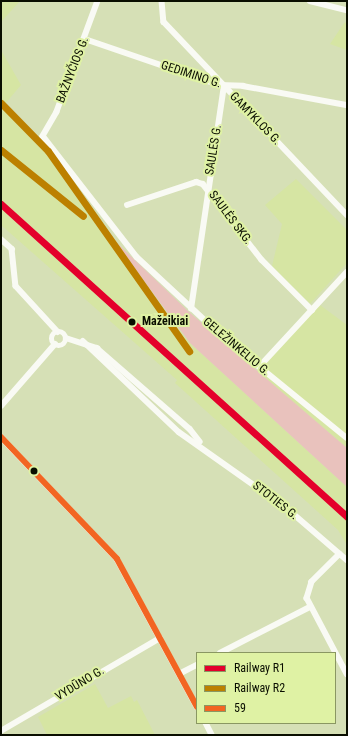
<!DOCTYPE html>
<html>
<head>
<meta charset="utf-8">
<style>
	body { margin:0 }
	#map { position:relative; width:348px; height:736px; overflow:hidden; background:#d6e0b6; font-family:"Roboto Condensed",sans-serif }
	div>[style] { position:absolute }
	.built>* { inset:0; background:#d6e5a3 }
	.green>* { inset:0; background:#e9c2bd }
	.minor>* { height:5.5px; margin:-2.75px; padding:0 2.75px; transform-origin:2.75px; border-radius:2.75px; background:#f9faf4 }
	.minor>.ring { margin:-2.75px; padding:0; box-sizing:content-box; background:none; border:5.5px solid #f9faf4; border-radius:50% }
	.bus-1>* { height:6px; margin:-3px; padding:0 3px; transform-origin:3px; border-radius:3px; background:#f26522 }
	.rail-1>* { height:7px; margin:-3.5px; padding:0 3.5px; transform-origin:3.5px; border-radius:3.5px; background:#e4002b }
	.rail-2>* { height:7px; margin:-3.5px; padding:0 3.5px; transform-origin:3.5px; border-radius:3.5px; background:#bc8000 }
	.dots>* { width:11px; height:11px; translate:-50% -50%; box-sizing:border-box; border:2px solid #dff2a4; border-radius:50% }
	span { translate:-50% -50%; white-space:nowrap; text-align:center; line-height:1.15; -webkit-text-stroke:4px #dff2a4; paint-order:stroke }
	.street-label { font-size:12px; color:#0a0e00 }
	.stop-label { font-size:12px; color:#0a0e00; font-weight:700 }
	.left { translate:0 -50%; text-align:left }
	.frame { position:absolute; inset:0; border:2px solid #0a0e00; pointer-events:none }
	.legend { position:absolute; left:196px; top:652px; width:140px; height:72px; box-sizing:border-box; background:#dff2a4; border:1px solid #8a9762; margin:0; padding:5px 7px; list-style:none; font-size:12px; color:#0a0e00 }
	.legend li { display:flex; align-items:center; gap:8px; height:20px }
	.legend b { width:20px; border:1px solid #8a9762 }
</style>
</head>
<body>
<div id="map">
	<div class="built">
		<i style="clip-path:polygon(1px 1px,20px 1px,1px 22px)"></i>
		<i style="clip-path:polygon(347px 22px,347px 50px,330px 44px,344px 23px)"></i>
		<i style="clip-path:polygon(1px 50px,21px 85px,5px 104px,54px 155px,154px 299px,190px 343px,347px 487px,347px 545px,338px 530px,175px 383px,177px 380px,1px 225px)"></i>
		<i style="clip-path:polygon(296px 179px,347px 230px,347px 263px,310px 304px,272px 266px,282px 224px,265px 205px)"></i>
		<i style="clip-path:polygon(320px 305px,347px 325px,347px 448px,258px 372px)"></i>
		<i style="clip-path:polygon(95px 684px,108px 708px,131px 696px,134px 702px,137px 700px,155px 735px,47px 735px,38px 717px)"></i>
	</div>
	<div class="green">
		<i style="clip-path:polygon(114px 240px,189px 312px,347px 448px,347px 487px,190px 343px)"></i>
	</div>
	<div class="minor">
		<i style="left:98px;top:1px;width:118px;rotate:110.3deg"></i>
		<i style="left:57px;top:112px;width:28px;rotate:120deg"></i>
		<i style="left:43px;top:136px;width:153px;rotate:52.2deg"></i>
		<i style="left:137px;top:257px;width:116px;rotate:42.9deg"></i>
		<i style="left:222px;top:336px;width:161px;rotate:39.2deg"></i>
		<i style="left:162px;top:1px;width:21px;rotate:85deg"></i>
		<i style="left:164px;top:22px;width:266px;rotate:46.5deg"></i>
		<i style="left:310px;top:1px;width:38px;rotate:14deg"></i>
		<i style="left:85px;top:39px;width:142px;rotate:18.9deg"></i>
		<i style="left:219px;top:85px;width:24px;rotate:2deg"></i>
		<i style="left:243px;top:86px;width:106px;rotate:10.4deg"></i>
		<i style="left:127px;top:205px;width:73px;rotate:-18.4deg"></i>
		<i style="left:196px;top:182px;width:7px;rotate:16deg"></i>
		<i style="left:203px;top:184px;width:96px;rotate:52.2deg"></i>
		<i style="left:262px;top:260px;width:71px;rotate:45deg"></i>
		<i style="left:1px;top:239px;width:15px;rotate:42deg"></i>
		<i style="left:12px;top:249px;width:37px;rotate:84deg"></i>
		<i style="left:16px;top:286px;width:62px;rotate:47.6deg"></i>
		<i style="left:191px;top:309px;width:225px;rotate:-81.6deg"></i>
		<i class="ring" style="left:52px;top:332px;width:8.5px;height:8.5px"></i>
		<i style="left:66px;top:338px;width:33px;rotate:18deg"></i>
		<i style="left:97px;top:348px;width:123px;rotate:41.1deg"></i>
		<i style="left:190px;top:429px;width:16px;rotate:52deg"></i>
		<i style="left:83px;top:341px;width:132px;rotate:43.5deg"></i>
		<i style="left:179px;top:432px;width:135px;rotate:35.3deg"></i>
		<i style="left:289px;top:510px;width:77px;rotate:40.8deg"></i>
		<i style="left:259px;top:367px;width:129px;rotate:-47.2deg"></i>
		<i style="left:1px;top:406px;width:82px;rotate:-48.9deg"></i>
		<i style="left:1px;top:437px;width:168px;rotate:46.4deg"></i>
		<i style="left:117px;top:559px;width:168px;rotate:61.6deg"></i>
		<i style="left:340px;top:554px;width:40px;rotate:135deg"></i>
		<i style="left:312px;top:582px;width:17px;rotate:107deg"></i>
		<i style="left:307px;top:598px;width:86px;rotate:62.2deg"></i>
		<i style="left:220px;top:653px;width:101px;rotate:-27.1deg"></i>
		<i style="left:179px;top:674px;width:20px;rotate:-27deg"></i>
		<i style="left:206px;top:723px;width:13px;rotate:63deg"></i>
		<i style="left:1px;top:731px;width:184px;rotate:-30.3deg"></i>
	</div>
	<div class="bus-1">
		<i style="left:1px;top:437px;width:168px;rotate:46.4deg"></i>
		<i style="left:117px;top:559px;width:168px;rotate:61.6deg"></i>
	</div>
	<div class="rail-1">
		<i style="left:1px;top:204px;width:467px;rotate:42.1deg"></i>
	</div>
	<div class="rail-2">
		<i style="left:1px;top:103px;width:67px;rotate:45.6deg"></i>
		<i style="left:48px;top:151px;width:245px;rotate:54.8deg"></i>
		<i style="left:1px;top:150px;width:105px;rotate:38.8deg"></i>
	</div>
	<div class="dots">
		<i style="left:132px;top:322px;background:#0a0e00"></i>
		<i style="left:34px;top:471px;background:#0a0e00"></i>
	</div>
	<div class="street-label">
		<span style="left:73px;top:70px;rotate:-69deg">BAŽNYČIOS G.</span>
		<span style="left:191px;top:75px;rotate:18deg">GEDIMINO G.</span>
		<span style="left:255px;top:119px;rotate:46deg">GAMYKLOS G.</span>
		<span style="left:214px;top:150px;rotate:-81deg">SAULĖS G.</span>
		<span style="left:230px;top:218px;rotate:53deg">SAULĖS SKG.</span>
		<span style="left:236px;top:347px;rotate:40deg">GELEŽINKELIO G.</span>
		<span style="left:275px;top:501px;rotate:38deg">STOTIES G.</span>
		<span style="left:80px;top:684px;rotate:-31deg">VYDŪNO G.</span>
	</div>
	<div class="stop-label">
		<span class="left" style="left:142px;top:322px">Mažeikiai</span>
	</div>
	<div class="frame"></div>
	<ul class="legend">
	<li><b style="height:5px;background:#e4002b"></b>Railway R1</li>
	<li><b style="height:5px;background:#bc8000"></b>Railway R2</li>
	<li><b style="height:5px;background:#f26522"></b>59</li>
	</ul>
</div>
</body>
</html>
